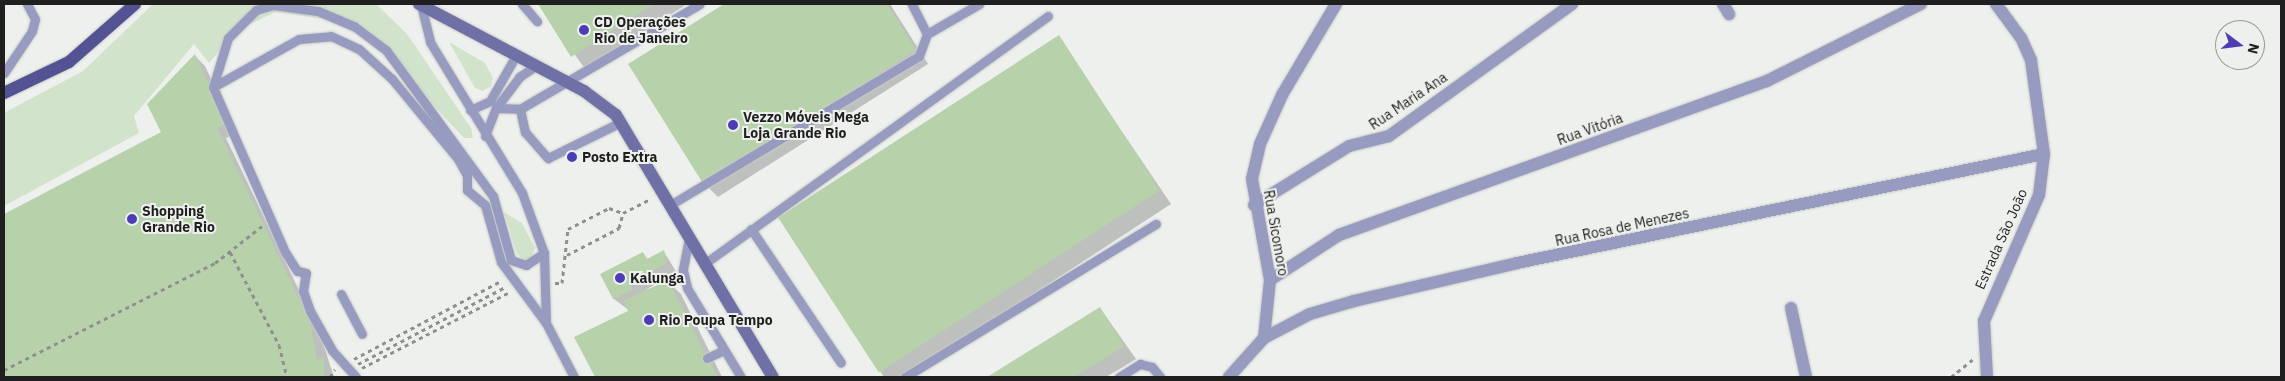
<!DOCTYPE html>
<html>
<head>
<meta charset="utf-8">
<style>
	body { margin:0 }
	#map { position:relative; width:2285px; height:381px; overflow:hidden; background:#eef0ed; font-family:"IBM Plex Sans",sans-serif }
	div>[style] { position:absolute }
	.green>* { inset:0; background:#d1e3ca }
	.shadow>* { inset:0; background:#0003 }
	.building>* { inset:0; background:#b7d2ab; transform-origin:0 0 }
	.path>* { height:3px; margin-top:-1.5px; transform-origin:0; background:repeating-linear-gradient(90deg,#8e908e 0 4px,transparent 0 8px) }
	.roads { filter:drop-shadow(0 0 1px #c9cac8) drop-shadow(0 0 1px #c9cac8) }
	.lane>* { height:9px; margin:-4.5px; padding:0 4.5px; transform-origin:4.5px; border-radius:4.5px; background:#989bc0 }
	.street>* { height:12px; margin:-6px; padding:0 6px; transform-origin:6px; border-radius:6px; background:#989bc0 }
	.secondary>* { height:12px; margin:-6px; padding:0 6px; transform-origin:6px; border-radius:6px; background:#6f71a6 }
	.primary>* { height:12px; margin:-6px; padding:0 6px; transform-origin:6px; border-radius:6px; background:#535393 }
	.dots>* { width:14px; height:14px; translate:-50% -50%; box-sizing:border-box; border:2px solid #eef0ed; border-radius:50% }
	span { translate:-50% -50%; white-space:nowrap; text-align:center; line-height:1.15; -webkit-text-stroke:4px #eef0ed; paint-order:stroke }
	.poi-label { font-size:14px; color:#1e1f1e; font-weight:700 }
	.left { translate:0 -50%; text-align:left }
	.street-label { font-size:14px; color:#1e1f1e }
	.frame { position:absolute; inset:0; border:5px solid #1e1f1e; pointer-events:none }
	.north { position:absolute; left:2215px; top:20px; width:50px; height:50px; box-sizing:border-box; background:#eef0ed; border:1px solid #9b9c9a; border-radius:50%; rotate:105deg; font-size:14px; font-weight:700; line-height:20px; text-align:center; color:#1e1f1e }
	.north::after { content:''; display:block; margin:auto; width:18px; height:22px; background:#4c3db4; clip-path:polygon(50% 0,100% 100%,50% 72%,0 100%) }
</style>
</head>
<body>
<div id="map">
	<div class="green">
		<i style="clip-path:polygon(153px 4px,376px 4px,407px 34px,471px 128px,473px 138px,464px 138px,370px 39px,332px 20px,275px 12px,236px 31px,209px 63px,194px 44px,134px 116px,139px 133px,4px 206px,4px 113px,83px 71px)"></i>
		<i style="clip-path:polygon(449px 42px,485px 63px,493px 78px,491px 86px,483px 91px,475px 88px)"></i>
		<i style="clip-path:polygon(504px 212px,522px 223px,535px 248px,530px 261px,523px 260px,516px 252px)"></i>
	</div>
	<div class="shadow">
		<i style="clip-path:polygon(539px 4px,687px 4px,585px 69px)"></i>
		<i style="clip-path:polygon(726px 4px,890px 4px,928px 64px,718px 197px,705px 184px,630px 65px)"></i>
		<i style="clip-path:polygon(1058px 37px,1171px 204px,906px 377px,884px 377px,780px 219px)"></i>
		<i style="clip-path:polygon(195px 56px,205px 66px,237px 134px,226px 138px,320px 334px,334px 377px,4px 377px,4px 217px,163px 132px)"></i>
		<i style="clip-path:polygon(664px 252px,677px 273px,645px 290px,668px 282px,681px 294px,722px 377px,596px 377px,575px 338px,630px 311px,614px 299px,602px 274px,642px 253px,649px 260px)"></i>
		<i style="clip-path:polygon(1100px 308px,1136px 359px,1106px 377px,990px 377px)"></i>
	</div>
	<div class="building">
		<i style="clip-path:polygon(538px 4px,654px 4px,571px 57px)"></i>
		<i style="clip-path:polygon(724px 4px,887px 4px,916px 50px,704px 185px,628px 64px)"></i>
		<i style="left:1059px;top:35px;width:185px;height:335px;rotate:57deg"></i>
		<i style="clip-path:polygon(195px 54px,227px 124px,217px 128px,310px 322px,317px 359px,324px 358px,324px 377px,4px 377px,4px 214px,161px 132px,147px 104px)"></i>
		<i style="clip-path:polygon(664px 250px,667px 263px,630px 283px,633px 289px,613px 299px,600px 274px,643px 252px,647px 259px)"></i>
		<i style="clip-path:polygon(668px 280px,717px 377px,595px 377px,574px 337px,628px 311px,624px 301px)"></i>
		<i style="clip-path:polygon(1100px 307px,1124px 346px,1074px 377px,987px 377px)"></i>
	</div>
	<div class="path">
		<i style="left:230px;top:252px;width:105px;rotate:62.2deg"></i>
		<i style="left:279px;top:345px;width:33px;rotate:76deg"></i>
		<i style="left:567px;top:255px;width:59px;rotate:-27.4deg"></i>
		<i style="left:619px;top:228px;width:16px;rotate:-75deg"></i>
		<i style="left:555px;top:283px;width:7px"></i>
		<i style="left:562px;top:283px;width:54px;rotate:-83.7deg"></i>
		<i style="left:568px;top:229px;width:46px;rotate:-27.1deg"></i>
		<i style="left:609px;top:208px;width:15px;rotate:20deg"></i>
		<i style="left:623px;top:213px;width:31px;rotate:-27deg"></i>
		<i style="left:354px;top:359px;width:166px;rotate:-28deg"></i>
		<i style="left:358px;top:364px;width:166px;rotate:-27.6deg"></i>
		<i style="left:362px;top:368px;width:166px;rotate:-27.2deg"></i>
		<i style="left:4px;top:370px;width:237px;rotate:-26.9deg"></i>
		<i style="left:215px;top:263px;width:60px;rotate:-38.2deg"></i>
		<i style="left:330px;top:377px;width:9px;rotate:-58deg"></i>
		<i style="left:1951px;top:377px;width:28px;rotate:-39deg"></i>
	</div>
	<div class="roads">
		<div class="lane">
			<i style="left:522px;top:4px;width:23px;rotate:49deg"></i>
			<i style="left:421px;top:5px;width:38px;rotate:76deg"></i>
			<i style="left:430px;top:42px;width:177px;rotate:58.6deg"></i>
			<i style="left:522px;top:193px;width:64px;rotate:69.9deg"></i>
			<i style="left:544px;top:253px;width:70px;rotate:88.4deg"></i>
			<i style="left:546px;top:323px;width:61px;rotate:62.6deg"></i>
			<i style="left:927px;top:34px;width:60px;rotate:-30deg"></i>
			<i style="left:4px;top:73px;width:50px;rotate:-56.3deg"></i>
			<i style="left:32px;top:31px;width:12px;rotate:-76deg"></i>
			<i style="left:35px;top:19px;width:17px;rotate:-118deg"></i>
			<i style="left:213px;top:87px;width:98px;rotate:-29.2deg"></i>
			<i style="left:299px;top:39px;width:32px;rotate:-5deg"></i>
			<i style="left:331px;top:36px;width:31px;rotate:25deg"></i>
			<i style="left:359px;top:49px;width:45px;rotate:42.3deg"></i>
			<i style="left:392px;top:79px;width:104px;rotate:50.5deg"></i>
			<i style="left:458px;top:159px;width:18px;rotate:61deg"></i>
			<i style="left:467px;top:175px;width:15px;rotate:90deg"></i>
			<i style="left:467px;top:190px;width:23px;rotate:40deg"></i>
			<i style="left:485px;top:205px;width:59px;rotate:74.3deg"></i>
			<i style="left:501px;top:262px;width:76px;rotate:53.6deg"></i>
			<i style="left:496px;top:108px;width:24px;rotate:2deg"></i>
			<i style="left:520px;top:109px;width:208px;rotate:-30.3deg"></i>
			<i style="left:520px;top:109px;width:24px;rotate:78deg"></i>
			<i style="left:525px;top:132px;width:35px;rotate:49deg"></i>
			<i style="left:548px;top:158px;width:81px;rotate:-26.3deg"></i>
			<i style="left:470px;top:110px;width:22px;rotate:-24deg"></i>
			<i style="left:490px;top:101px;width:51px;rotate:-60.4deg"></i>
			<i style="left:485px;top:136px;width:30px;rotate:-69deg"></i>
			<i style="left:496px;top:108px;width:39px;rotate:-53deg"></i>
			<i style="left:519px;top:77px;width:18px;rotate:-34deg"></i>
			<i style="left:670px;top:205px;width:290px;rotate:-30.9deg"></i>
			<i style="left:919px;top:56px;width:23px;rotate:-70deg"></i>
			<i style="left:927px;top:34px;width:34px;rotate:-117deg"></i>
			<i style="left:751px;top:229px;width:161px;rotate:56.1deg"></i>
			<i style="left:689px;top:238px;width:33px;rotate:101deg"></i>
			<i style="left:683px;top:270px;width:18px;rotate:77deg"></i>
			<i style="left:687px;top:288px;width:104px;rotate:58.8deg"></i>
			<i style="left:704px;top:264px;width:424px;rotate:-35.8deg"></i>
			<i style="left:341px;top:294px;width:45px;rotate:62.3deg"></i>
			<i style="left:707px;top:358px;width:19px;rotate:-25deg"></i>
			<i style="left:356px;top:377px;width:36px;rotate:-132deg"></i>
			<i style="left:332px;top:350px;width:45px;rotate:-119.4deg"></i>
			<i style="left:310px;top:311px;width:21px;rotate:-109deg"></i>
			<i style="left:303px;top:291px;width:18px;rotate:-81deg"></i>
			<i style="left:306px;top:273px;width:9px;rotate:-167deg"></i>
			<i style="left:297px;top:271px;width:22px;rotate:-122deg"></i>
			<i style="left:285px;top:252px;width:180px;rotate:-113.6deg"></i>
			<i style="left:213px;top:87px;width:51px;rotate:-73deg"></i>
			<i style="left:228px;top:38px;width:40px;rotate:-45deg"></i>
			<i style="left:256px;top:10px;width:18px;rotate:-16deg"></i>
			<i style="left:273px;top:5px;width:45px;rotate:7.6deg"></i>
			<i style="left:318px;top:11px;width:39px;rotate:23deg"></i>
			<i style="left:354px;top:26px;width:40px;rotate:37deg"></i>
			<i style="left:386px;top:50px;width:181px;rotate:53.8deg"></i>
			<i style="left:493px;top:196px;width:66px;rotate:74.3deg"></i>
			<i style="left:511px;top:260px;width:16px;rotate:18deg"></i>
			<i style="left:526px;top:265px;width:22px;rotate:-34deg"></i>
			<i style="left:905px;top:377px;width:294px;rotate:-31.4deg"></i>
			<i style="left:1119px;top:377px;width:25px;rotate:-32deg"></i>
			<i style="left:1140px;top:364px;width:12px;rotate:14deg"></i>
			<i style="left:1152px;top:367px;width:13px;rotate:51deg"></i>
		</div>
		<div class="street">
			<i style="left:1723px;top:4px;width:12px;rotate:59deg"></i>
			<i style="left:1254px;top:205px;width:112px;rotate:-31.8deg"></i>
			<i style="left:1349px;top:146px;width:41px;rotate:-14deg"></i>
			<i style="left:1389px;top:136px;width:226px;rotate:-35.8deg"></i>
			<i style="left:1270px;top:280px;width:82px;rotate:-33.1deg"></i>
			<i style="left:1339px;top:235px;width:455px;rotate:-19.8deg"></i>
			<i style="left:1767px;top:81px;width:172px;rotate:-26.6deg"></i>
			<i style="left:1791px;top:308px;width:71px;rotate:77.7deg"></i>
			<i style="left:1264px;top:338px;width:58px;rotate:-84.1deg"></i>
			<i style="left:1270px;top:280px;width:103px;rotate:-100.1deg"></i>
			<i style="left:1252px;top:179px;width:36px;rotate:-77deg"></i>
			<i style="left:1260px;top:144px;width:54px;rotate:-65.8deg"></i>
			<i style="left:1282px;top:95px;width:106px;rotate:-59.3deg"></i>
			<i style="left:1229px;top:377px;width:52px;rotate:-48.1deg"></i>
			<i style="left:1264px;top:338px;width:52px;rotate:-27.6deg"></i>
			<i style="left:1310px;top:314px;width:46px;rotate:-16.5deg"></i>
			<i style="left:1354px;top:301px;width:167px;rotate:-13.1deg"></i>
			<i style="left:1517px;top:263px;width:538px;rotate:-11.69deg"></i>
			<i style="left:1987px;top:377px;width:56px;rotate:-93.1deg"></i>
			<i style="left:1984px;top:321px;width:137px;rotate:-66.4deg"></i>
			<i style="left:2039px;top:195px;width:41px;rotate:-83deg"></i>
			<i style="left:2044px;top:154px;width:95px;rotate:-97.9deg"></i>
			<i style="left:2031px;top:60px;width:24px;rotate:-114deg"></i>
			<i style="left:2021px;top:38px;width:42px;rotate:-126.3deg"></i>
		</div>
		<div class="secondary">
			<i style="left:419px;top:4px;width:187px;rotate:27.8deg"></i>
			<i style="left:584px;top:91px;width:40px;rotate:37deg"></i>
			<i style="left:616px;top:115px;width:305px;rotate:59.1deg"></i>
		</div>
		<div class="primary">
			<i style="left:4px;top:93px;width:72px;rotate:-25.5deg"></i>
			<i style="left:69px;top:62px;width:88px;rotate:-41.3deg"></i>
		</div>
	</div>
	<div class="dots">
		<i style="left:584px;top:30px;background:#4c3db4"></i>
		<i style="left:733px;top:125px;background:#4c3db4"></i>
		<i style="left:572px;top:157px;background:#4c3db4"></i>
		<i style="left:132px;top:219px;background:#4c3db4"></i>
		<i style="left:620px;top:278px;background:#4c3db4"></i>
		<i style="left:649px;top:320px;background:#4c3db4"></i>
	</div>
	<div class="poi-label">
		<span class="left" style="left:594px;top:30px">CD Operações<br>Rio de Janeiro</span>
		<span class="left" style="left:743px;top:125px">Vezzo Móveis Mega<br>Loja Grande Rio</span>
		<span class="left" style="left:582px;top:157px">Posto Extra</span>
		<span class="left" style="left:142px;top:219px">Shopping<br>Grande Rio</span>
		<span class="left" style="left:630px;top:278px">Kalunga</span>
		<span class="left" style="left:659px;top:320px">Rio Poupa Tempo</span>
	</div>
	<div class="street-label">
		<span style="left:1408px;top:101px;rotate:-34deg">Rua Maria Ana</span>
		<span style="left:1590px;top:129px;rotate:-20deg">Rua Vitória</span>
		<span style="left:1622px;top:227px;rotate:-12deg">Rua Rosa de Menezes</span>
		<span style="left:1276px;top:233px;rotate:80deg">Rua Sicomoro</span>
		<span style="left:2001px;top:239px;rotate:-66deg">Estrada São João</span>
	</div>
	<div class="frame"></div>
	<div class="north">N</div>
</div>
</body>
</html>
